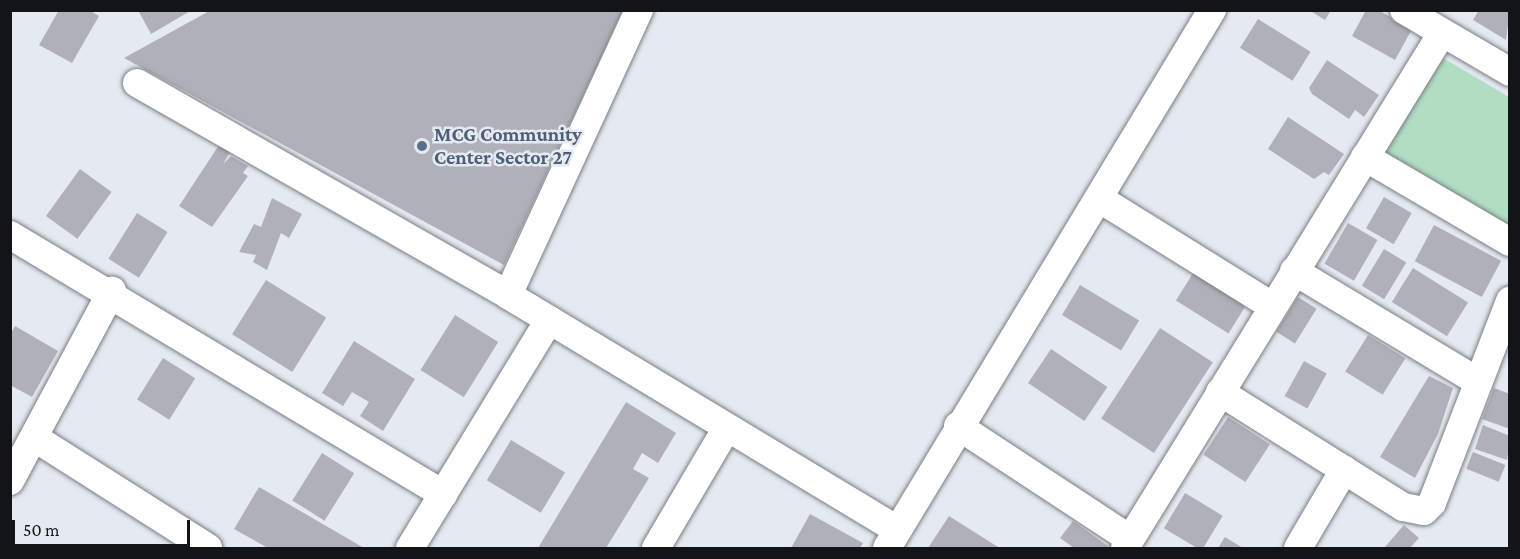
<!DOCTYPE html>
<html>
<head>
<meta charset="utf-8">
<style>
	body { margin:0 }
	#map { position:relative; width:1520px; height:559px; overflow:hidden; background:#e5eaf1; font-family:"Crimson Pro",serif }
	div>[style] { position:absolute }
	.green>* { inset:0; background:#b1dec3 }
	.building>* { inset:0; background:#b0b0b8; transform-origin:0 0 }
	.roads { filter:drop-shadow(0 0 2px #797e84) drop-shadow(0 0 2px #797e84) }
	.street>* { height:28px; margin:-14px; padding:0 14px; transform-origin:14px; border-radius:14px; background:#fff }
	.dots>* { width:16px; height:16px; translate:-50% -50%; box-sizing:border-box; border:3px solid #e5eaf1; border-radius:50% }
	span { translate:-50% -50%; white-space:nowrap; text-align:center; line-height:1.15; -webkit-text-stroke:5px #e5eaf1; paint-order:stroke }
	.service-label { font-size:20px; color:#4e5e75; font-weight:700 }
	.left { translate:0 -50%; text-align:left }
	.frame { position:absolute; inset:0; border:12px solid #121417; pointer-events:none }
	.scale { position:absolute; left:12px; top:520px; width:178px; height:27px; box-sizing:border-box; border:3px solid #121417; border-top:0; padding-left:8px; font-size:18px; line-height:21px; white-space:nowrap; color:#121417; -webkit-text-stroke:4px #e5eaf1; paint-order:stroke }
</style>
</head>
<body>
<div id="map">
	<div class="green">
		<i style="clip-path:polygon(1438px 55px,1509px 97px,1509px 235px,1376px 158px)"></i>
	</div>
	<div class="building">
		<i style="clip-path:polygon(59px 10px,89px 10px,99px 16px,72px 63px,39px 45px)"></i>
		<i style="clip-path:polygon(138px 10px,192px 10px,151px 34px)"></i>
		<i style="clip-path:polygon(211px 10px,623px 10px,504px 265px,124px 58px)"></i>
		<i style="clip-path:polygon(1309px 10px,1331px 10px,1325px 20px)"></i>
		<i style="clip-path:polygon(1366px 10px,1378px 10px,1412px 29px,1395px 60px,1352px 36px)"></i>
		<i style="clip-path:polygon(1479px 10px,1510px 10px,1506px 40px,1473px 20px)"></i>
		<i style="left:1258px;top:19px;width:62px;height:34px;rotate:32deg"></i>
		<i style="clip-path:polygon(1327px 60px,1379px 95px,1364px 117px,1355px 110px,1349px 119px,1312px 94px,1309px 88px)"></i>
		<i style="clip-path:polygon(1288px 117px,1344px 154px,1329px 175px,1324px 172px,1314px 179px,1268px 149px)"></i>
		<i style="clip-path:polygon(219px 145px,230px 152px,223px 164px,231px 156px,248px 166px,243px 173px,248px 176px,212px 227px,179px 206px)"></i>
		<i style="left:80px;top:169px;width:39px;height:58px;rotate:36deg"></i>
		<i style="left:1384px;top:197px;width:32px;height:36px;rotate:30deg"></i>
		<i style="clip-path:polygon(272px 198px,302px 214px,289px 238px,281px 233px,267px 270px,253px 262px,256px 255px,239px 252px,254px 224px,261px 227px)"></i>
		<i style="left:137px;top:213px;width:36px;height:54px;rotate:32deg"></i>
		<i style="left:1348px;top:223px;width:34px;height:47px;rotate:30deg"></i>
		<i style="left:1434px;top:225px;width:76px;height:41px;rotate:28deg"></i>
		<i style="left:1384px;top:249px;width:26px;height:43px;rotate:31deg"></i>
		<i style="left:1413px;top:268px;width:65px;height:40px;rotate:32deg"></i>
		<i style="left:1195px;top:270px;width:62px;height:36px;rotate:32deg"></i>
		<i style="left:266px;top:280px;width:71px;height:64px;rotate:32deg"></i>
		<i style="left:1080px;top:285px;width:69px;height:35px;rotate:31deg"></i>
		<i style="left:1298px;top:297px;width:22px;height:41px;rotate:32deg"></i>
		<i style="left:455px;top:315px;width:51px;height:65px;rotate:32deg"></i>
		<i style="clip-path:polygon(15px 326px,58px 351px,32px 397px,10px 385px,10px 335px)"></i>
		<i style="left:1160px;top:328px;width:63px;height:108px;rotate:33deg"></i>
		<i style="left:1368px;top:335px;width:44px;height:43px;rotate:32deg"></i>
		<i style="clip-path:polygon(354px 341px,415px 379px,383px 431px,360px 416px,369px 402px,352px 392px,343px 406px,322px 393px)"></i>
		<i style="left:1051px;top:349px;width:68px;height:41px;rotate:34deg"></i>
		<i style="left:163px;top:358px;width:38px;height:49px;rotate:32deg"></i>
		<i style="left:1304px;top:361px;width:26px;height:40px;rotate:29deg"></i>
		<i style="clip-path:polygon(1429px 376px,1453px 388px,1438px 434px,1415px 478px,1380px 457px)"></i>
		<i style="clip-path:polygon(1494px 388px,1510px 394px,1510px 429px,1482px 419px)"></i>
		<i style="clip-path:polygon(626px 402px,676px 433px,658px 463px,642px 453px,633px 469px,649px 478px,606px 548px,538px 548px)"></i>
		<i style="left:1228px;top:417px;width:50px;height:45px;rotate:33deg"></i>
		<i style="clip-path:polygon(1483px 425px,1510px 436px,1507px 460px,1475px 449px)"></i>
		<i style="left:511px;top:440px;width:63px;height:47px;rotate:31deg"></i>
		<i style="left:1473px;top:452px;width:35px;height:18px;rotate:22deg"></i>
		<i style="left:322px;top:453px;width:38px;height:56px;rotate:32deg"></i>
		<i style="clip-path:polygon(259px 487px,364px 548px,268px 548px,234px 529px)"></i>
		<i style="left:1185px;top:493px;width:44px;height:41px;rotate:31deg"></i>
		<i style="clip-path:polygon(810px 514px,863px 543px,860px 548px,791px 548px)"></i>
		<i style="clip-path:polygon(949px 516px,998px 547px,997px 548px,928px 548px)"></i>
		<i style="clip-path:polygon(1073px 521px,1109px 547px,1108px 548px,1074px 548px,1060px 538px)"></i>
		<i style="clip-path:polygon(1404px 525px,1419px 538px,1410px 548px,1384px 548px)"></i>
		<i style="clip-path:polygon(1225px 537px,1243px 548px,1218px 548px)"></i>
	</div>
	<div class="roads">
		<div class="street">
			<i style="left:1404px;top:10px;width:123px;rotate:30.3deg"></i>
			<i style="left:137px;top:83px;width:427px;rotate:29.7deg"></i>
			<i style="left:508px;top:295px;width:454px;rotate:31.1deg"></i>
			<i style="left:1365px;top:157px;width:168px;rotate:30.4deg"></i>
			<i style="left:1100px;top:199px;width:203px;rotate:31.9deg"></i>
			<i style="left:10px;top:235px;width:505px;rotate:30.89deg"></i>
			<i style="left:1294px;top:271px;width:214px;rotate:31deg"></i>
			<i style="left:508px;top:295px;width:314px;rotate:-65.3deg"></i>
			<i style="left:1220px;top:392px;width:216px;rotate:32.1deg"></i>
			<i style="left:1403px;top:507px;width:21px;rotate:11deg"></i>
			<i style="left:1424px;top:511px;width:11px;rotate:-45deg"></i>
			<i style="left:1432px;top:503px;width:217px;rotate:-68.9deg"></i>
			<i style="left:958px;top:426px;width:206px;rotate:33.3deg"></i>
			<i style="left:35px;top:438px;width:205px;rotate:32.4deg"></i>
			<i style="left:10px;top:481px;width:216px;rotate:-61.8deg"></i>
			<i style="left:410px;top:548px;width:267px;rotate:-58.6deg"></i>
			<i style="left:656px;top:548px;width:138px;rotate:-59.5deg"></i>
			<i style="left:887px;top:548px;width:629px;rotate:-58.86deg"></i>
			<i style="left:1125px;top:548px;width:605px;rotate:-58.39deg"></i>
			<i style="left:1298px;top:548px;width:91px;rotate:-59.5deg"></i>
		</div>
	</div>
	<div class="dots">
		<i style="left:422px;top:146px;background:#5c6f8a"></i>
	</div>
	<div class="service-label">
		<span class="left" style="left:434px;top:146px">MCG Community<br>Center Sector 27</span>
	</div>
	<div class="frame"></div>
	<div class="scale">50 m</div>
</div>
</body>
</html>
